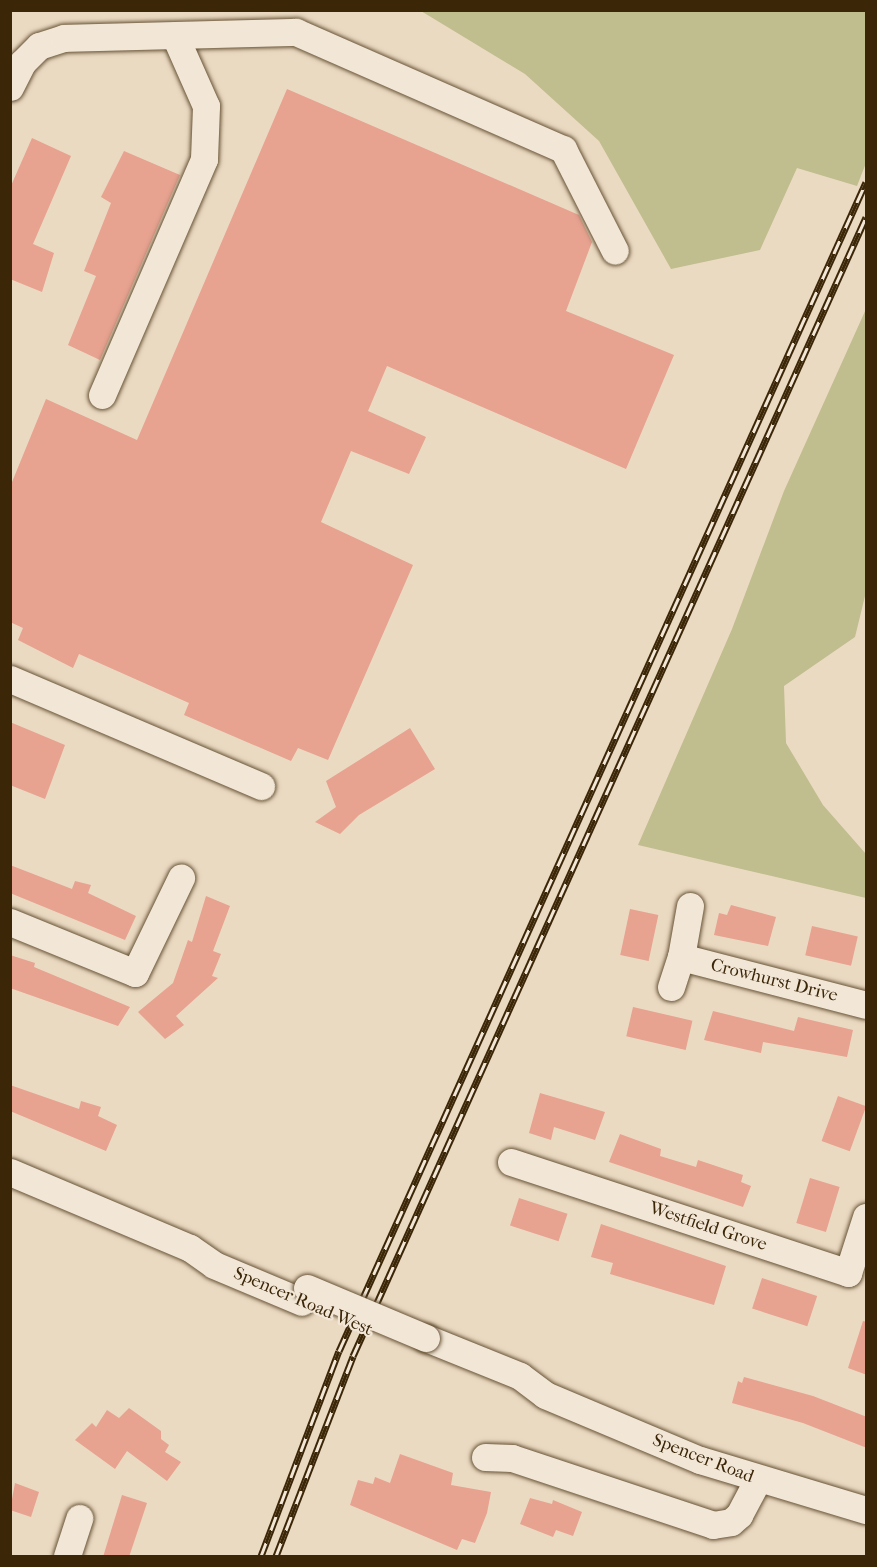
<!DOCTYPE html>
<html>
<head>
<meta charset="utf-8">
<style>
	body { margin:0 }
	#map { position:relative; width:877px; height:1567px; overflow:hidden; background:#ebdac2; font-family:"IM FELL French Canon",serif }
	div>[style] { position:absolute }
	.green>* { inset:0; background:#c0bd8e }
	.building>* { inset:0; background:#e7a290; transform-origin:0 0 }
	.roads { filter:drop-shadow(0 0 2px #675336) drop-shadow(0 0 2px #675336) }
	.minor>* { height:27px; margin:-13.5px; padding:0 13.5px; transform-origin:13.5px; border-radius:13.5px; background:#f2e7d7 }
	.rail>* { height:7px; margin-top:-3.5px; transform-origin:0; background:repeating-linear-gradient(90deg,#f2e7d7 0 14px,#3b2608 0 28px); box-sizing:border-box; border-block:2px solid #3b2608 }
	.bridges { filter:drop-shadow(0 0 2px #675336) drop-shadow(0 0 2px #675336) }
	.minor-bridge>* { height:27px; margin:-13.5px; padding:0 13.5px; transform-origin:13.5px; border-radius:13.5px; background:#f2e7d7 }
	span { translate:-50% -50%; white-space:nowrap; text-align:center; line-height:1.15; -webkit-text-stroke:4.5px #f2e7d7; paint-order:stroke }
	.street-label { font-size:18px; color:#3b2608 }
	.frame { position:absolute; inset:0; border:12px solid #3b2608; pointer-events:none }
</style>
</head>
<body>
<div id="map">
	<div class="green">
		<i style="clip-path:polygon(421px 11px,866px 11px,866px 163px,857px 186px,797px 168px,760px 250px,671px 269px,599px 141px,525px 74px)"></i>
		<i style="clip-path:polygon(866px 309px,866px 592px,855px 637px,784px 686px,786px 743px,823px 805px,866px 854px,866px 898px,638px 845px,732px 629px,784px 491px)"></i>
	</div>
	<div class="building">
		<i style="clip-path:polygon(287px 89px,579px 215px,592px 242px,566px 311px,674px 355px,626px 469px,387px 366px,368px 411px,426px 437px,409px 474px,351px 451px,321px 522px,413px 565px,328px 760px,298px 748px,291px 761px,184px 715px,189px 703px,79px 654px,73px 668px,18px 640px,23px 628px,10px 622px,10px 487px,46px 399px,137px 440px)"></i>
		<i style="clip-path:polygon(32px 138px,71px 156px,33px 244px,54px 253px,42px 292px,10px 279px,10px 188px)"></i>
		<i style="clip-path:polygon(124px 151px,180px 175px,100px 360px,68px 345px,96px 276px,84px 271px,111px 203px,101px 197px)"></i>
		<i style="clip-path:polygon(10px 722px,65px 745px,45px 799px,10px 785px)"></i>
		<i style="clip-path:polygon(410px 728px,435px 769px,359px 815px,340px 834px,315px 822px,336px 807px,326px 781px)"></i>
		<i style="clip-path:polygon(10px 865px,72px 889px,75px 881px,91px 885px,88px 893px,136px 916px,125px 940px,10px 893px)"></i>
		<i style="clip-path:polygon(206px 896px,230px 906px,213px 951px,221px 954px,212px 976px,218px 978px,176px 1016px,184px 1025px,165px 1039px,138px 1012px,173px 983px,188px 940px,192px 942px)"></i>
		<i style="clip-path:polygon(731px 905px,776px 917px,768px 946px,714px 935px,719px 913px,727px 915px)"></i>
		<i style="left:630px;top:909px;width:29px;height:47px;rotate:12deg"></i>
		<i style="left:812px;top:926px;width:47px;height:30px;rotate:13deg"></i>
		<i style="clip-path:polygon(10px 955px,35px 963px,34px 967px,130px 1007px,118px 1026px,10px 988px)"></i>
		<i style="left:633px;top:1007px;width:61px;height:30px;rotate:13deg"></i>
		<i style="clip-path:polygon(713px 1011px,794px 1031px,798px 1017px,853px 1030px,847px 1057px,763px 1042px,761px 1053px,704px 1040px)"></i>
		<i style="clip-path:polygon(10px 1085px,79px 1109px,81px 1101px,101px 1107px,98px 1116px,117px 1125px,106px 1151px,10px 1111px)"></i>
		<i style="clip-path:polygon(540px 1093px,605px 1112px,595px 1140px,554px 1127px,551px 1140px,529px 1133px)"></i>
		<i style="left:838px;top:1096px;width:30px;height:48px;rotate:20deg"></i>
		<i style="clip-path:polygon(620px 1134px,661px 1149px,660px 1156px,696px 1167px,698px 1160px,743px 1175px,741px 1182px,751px 1186px,743px 1207px,609px 1162px)"></i>
		<i style="left:810px;top:1178px;width:31px;height:47px;rotate:17deg"></i>
		<i style="left:519px;top:1198px;width:51px;height:29px;rotate:18deg"></i>
		<i style="clip-path:polygon(601px 1224px,726px 1266px,714px 1305px,610px 1274px,613px 1263px,591px 1257px)"></i>
		<i style="left:762px;top:1278px;width:58px;height:32px;rotate:18deg"></i>
		<i style="clip-path:polygon(863px 1321px,867px 1322px,867px 1375px,848px 1368px)"></i>
		<i style="clip-path:polygon(744px 1377px,813px 1396px,867px 1417px,867px 1448px,803px 1423px,732px 1403px,738px 1381px,742px 1383px)"></i>
		<i style="clip-path:polygon(129px 1408px,161px 1431px,161px 1439px,169px 1445px,165px 1452px,181px 1462px,167px 1481px,127px 1451px,115px 1469px,75px 1440px,92px 1423px,96px 1427px,107px 1410px,119px 1418px)"></i>
		<i style="clip-path:polygon(400px 1454px,453px 1473px,451px 1485px,491px 1492px,487px 1513px,475px 1543px,462px 1539px,457px 1550px,350px 1505px,358px 1480px,373px 1484px,375px 1477px,390px 1483px)"></i>
		<i style="clip-path:polygon(15px 1483px,39px 1492px,31px 1517px,10px 1510px)"></i>
		<i style="clip-path:polygon(122px 1495px,147px 1503px,129px 1557px,103px 1557px)"></i>
		<i style="clip-path:polygon(530px 1498px,552px 1504px,553px 1500px,582px 1512px,573px 1536px,556px 1530px,553px 1537px,520px 1524px)"></i>
	</div>
	<div class="roads">
		<div class="minor">
			<i style="left:10px;top:87px;width:27px;rotate:-63deg"></i>
			<i style="left:22px;top:63px;width:24px;rotate:-45deg"></i>
			<i style="left:39px;top:46px;width:26px;rotate:-18deg"></i>
			<i style="left:64px;top:38px;width:232px;rotate:-1.5deg"></i>
			<i style="left:296px;top:32px;width:292px;rotate:23.7deg"></i>
			<i style="left:563px;top:149px;width:114px;rotate:63deg"></i>
			<i style="left:102px;top:395px;width:257px;rotate:-66.6deg"></i>
			<i style="left:204px;top:159px;width:53px;rotate:-87.8deg"></i>
			<i style="left:206px;top:106px;width:77px;rotate:-113.9deg"></i>
			<i style="left:10px;top:679px;width:273px;rotate:23.1deg"></i>
			<i style="left:690px;top:906px;width:52px;rotate:100deg"></i>
			<i style="left:681px;top:957px;width:191px;rotate:14.5deg"></i>
			<i style="left:10px;top:922px;width:135px;rotate:22.2deg"></i>
			<i style="left:135px;top:973px;width:106px;rotate:-64.2deg"></i>
			<i style="left:671px;top:987px;width:32px;rotate:-72deg"></i>
			<i style="left:511px;top:1162px;width:355px;rotate:18.2deg"></i>
			<i style="left:848px;top:1273px;width:59px;rotate:-72.2deg"></i>
			<i style="left:10px;top:1172px;width:195px;rotate:22.9deg"></i>
			<i style="left:190px;top:1248px;width:29px;rotate:35deg"></i>
			<i style="left:214px;top:1265px;width:95px;rotate:22.8deg"></i>
			<i style="left:426px;top:1338px;width:101px;rotate:22deg"></i>
			<i style="left:520px;top:1376px;width:31px;rotate:37deg"></i>
			<i style="left:545px;top:1395px;width:168px;rotate:22.8deg"></i>
			<i style="left:700px;top:1460px;width:173px;rotate:16.8deg"></i>
			<i style="left:485px;top:1457px;width:27px;rotate:2deg"></i>
			<i style="left:512px;top:1458px;width:212px;rotate:18.4deg"></i>
			<i style="left:713px;top:1525px;width:18px;rotate:-9deg"></i>
			<i style="left:731px;top:1522px;width:11px;rotate:-41deg"></i>
			<i style="left:739px;top:1515px;width:40px;rotate:-62deg"></i>
			<i style="left:67px;top:1556px;width:40px;rotate:-72deg"></i>
		</div>
	</div>
	<div class="rail">
		<i style="left:261px;top:1556px;width:219px;rotate:-69.2deg"></i>
		<i style="left:339px;top:1351px;width:1282px;rotate:-65.73deg"></i>
		<i style="left:276px;top:1556px;width:214px;rotate:-68.9deg"></i>
		<i style="left:353px;top:1356px;width:1249px;rotate:-65.75deg"></i>
	</div>
	<div class="bridges">
		<div class="minor-bridge">
			<i style="left:307px;top:1288px;width:129px;rotate:22.8deg"></i>
		</div>
	</div>
	<div class="street-label">
		<span style="left:774px;top:981px;rotate:14deg">Crowhurst Drive</span>
		<span style="left:708px;top:1227px;rotate:18deg">Westfield Grove</span>
		<span style="left:303px;top:1302px;rotate:23deg">Spencer Road West</span>
		<span style="left:703px;top:1459px;rotate:21deg">Spencer Road</span>
	</div>
	<div class="frame"></div>
</div>
</body>
</html>
